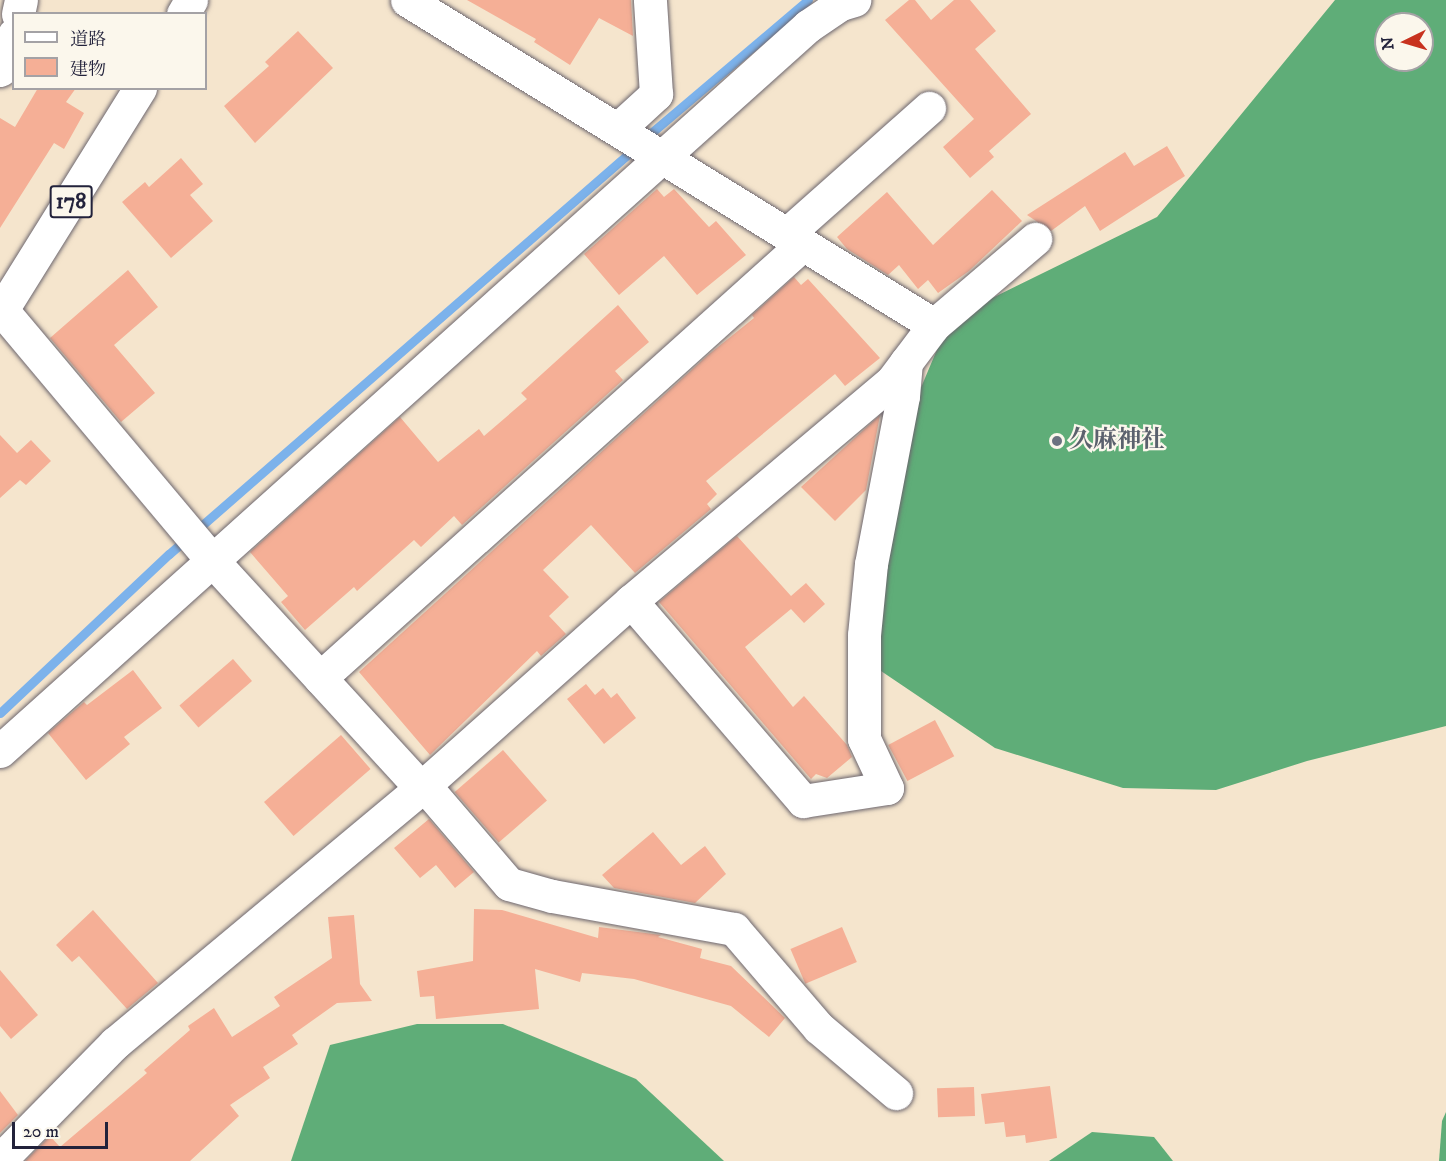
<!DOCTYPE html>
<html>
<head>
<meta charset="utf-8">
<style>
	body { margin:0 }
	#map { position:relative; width:1446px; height:1161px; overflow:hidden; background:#f5e5cd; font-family:"IM FELL DW Pica","Noto Serif JP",serif }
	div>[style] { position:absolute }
	.forest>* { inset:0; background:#5fad78 }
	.stream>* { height:9px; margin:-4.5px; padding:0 4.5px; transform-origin:4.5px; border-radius:4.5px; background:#7cb2eb }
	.building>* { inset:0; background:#f5af96; transform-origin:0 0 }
	.roads { filter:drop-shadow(0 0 2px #6c666e) drop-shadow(0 0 2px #6c666e) }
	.minor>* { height:33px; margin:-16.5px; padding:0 16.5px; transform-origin:16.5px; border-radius:16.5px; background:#fff }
	.trunk>* { height:33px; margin:-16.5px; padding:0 16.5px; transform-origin:16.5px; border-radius:16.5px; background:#fff }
	.dots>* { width:16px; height:16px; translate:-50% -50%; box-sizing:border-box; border:3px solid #fbf7ec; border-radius:50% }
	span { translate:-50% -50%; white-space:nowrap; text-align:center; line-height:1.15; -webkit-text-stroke:4.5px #fbf7ec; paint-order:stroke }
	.shield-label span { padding:2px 4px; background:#fbf7ec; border:2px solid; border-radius:4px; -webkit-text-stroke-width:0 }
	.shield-label { font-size:22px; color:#22223b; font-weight:700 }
	.worship-label { font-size:24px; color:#5b616d; font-weight:700 }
	.left { translate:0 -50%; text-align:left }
	.legend { position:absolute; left:12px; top:12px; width:195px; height:78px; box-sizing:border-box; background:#fbf7ec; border:2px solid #a4a2a5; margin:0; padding:8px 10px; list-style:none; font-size:18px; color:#22223b }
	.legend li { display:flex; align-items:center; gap:12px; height:30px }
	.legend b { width:30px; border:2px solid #a4a2a5 }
	.north { position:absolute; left:1374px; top:12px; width:60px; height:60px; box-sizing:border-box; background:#fbf7ec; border:2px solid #a4a2a5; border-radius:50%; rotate:265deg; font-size:16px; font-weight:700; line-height:24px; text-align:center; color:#22223b }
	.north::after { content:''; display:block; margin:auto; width:21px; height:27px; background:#c8321e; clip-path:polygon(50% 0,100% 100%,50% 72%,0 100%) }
	.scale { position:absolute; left:12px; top:1122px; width:96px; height:27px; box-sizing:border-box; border:3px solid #22223b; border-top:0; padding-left:8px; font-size:18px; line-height:21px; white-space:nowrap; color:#22223b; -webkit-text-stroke:4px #fbf7ec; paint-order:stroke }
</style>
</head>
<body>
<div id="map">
	<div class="forest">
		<i style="clip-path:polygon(evenodd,1335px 0,1446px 0,1446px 726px,1307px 761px,1216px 790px,1123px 788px,995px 748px,881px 671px,878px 622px,912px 409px,941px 340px,974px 307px,1157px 217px,1335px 0,1386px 24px,1422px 24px,1422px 60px,1386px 60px,1386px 24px)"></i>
		<i style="clip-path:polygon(417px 1024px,503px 1024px,636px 1079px,724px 1161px,291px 1161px,330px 1045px)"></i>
		<i style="clip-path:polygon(1446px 1112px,1446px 1161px,1439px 1161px,1442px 1121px)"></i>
		<i style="clip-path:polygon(1092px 1132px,1154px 1137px,1173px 1161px,1049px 1161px)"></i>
	</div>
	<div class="stream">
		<i style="left:644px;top:139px;width:215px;rotate:-40.3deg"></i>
		<i style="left:0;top:713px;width:232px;rotate:-43.3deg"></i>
		<i style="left:169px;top:554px;width:618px;rotate:-41.06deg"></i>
	</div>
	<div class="building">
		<i style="clip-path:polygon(467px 0,631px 0,633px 36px,599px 18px,570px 65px,534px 42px,536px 39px)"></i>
		<i style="clip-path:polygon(909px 0,915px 0,931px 20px,954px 0,970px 0,996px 31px,975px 49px,1031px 114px,989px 151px,994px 157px,970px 178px,943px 147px,974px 119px,885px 20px)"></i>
		<i style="clip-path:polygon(298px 31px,333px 68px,255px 143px,224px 106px,269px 66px,265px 62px)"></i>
		<i style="clip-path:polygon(38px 88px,76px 88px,66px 102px,84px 113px,64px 149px,54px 143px,0 228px,0 118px,15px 127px)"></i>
		<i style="clip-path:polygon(1167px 146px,1185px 176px,1100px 231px,1085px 206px,1051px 231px,1027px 215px,1125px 152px,1134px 166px)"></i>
		<i style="clip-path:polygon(181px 158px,203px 184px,190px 195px,213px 221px,171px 258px,122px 202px,145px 182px,149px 187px)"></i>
		<i style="clip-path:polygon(657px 189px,664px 197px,674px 189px,709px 227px,716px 221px,746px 255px,697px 295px,664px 256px,619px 295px,584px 254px)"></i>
		<i style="clip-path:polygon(992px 190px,1022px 221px,969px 271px,938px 293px,928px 280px,918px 289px,899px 265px,888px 275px,847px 249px,837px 237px,887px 192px,933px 245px)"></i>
		<i style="clip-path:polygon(128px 270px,158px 307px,114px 345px,155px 393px,121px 422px,50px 338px)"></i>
		<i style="clip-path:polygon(794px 277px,801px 285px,808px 279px,880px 358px,845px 386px,835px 374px,706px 481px,717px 494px,707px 504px,711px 509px,635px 573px,591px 525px,543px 570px,569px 597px,549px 616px,566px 634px,541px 656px,537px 651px,430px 755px,359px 672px,708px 355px,754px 318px,752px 315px)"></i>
		<i style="clip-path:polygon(618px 305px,649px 342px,615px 371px,623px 380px,462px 525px,454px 516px,421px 547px,414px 540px,357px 591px,354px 587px,305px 630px,281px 602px,288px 596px,250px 552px,400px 417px,438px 462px,479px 429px,484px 436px,527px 399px,521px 393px)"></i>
		<i style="clip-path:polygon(880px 415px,866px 490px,835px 521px,801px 487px)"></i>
		<i style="clip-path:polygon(0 435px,17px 453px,31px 440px,51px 461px,26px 485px,20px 480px,0 498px)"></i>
		<i style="clip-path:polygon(737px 536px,791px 596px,806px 583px,825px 604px,804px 623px,791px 609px,745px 647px,793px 707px,804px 696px,847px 745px,852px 757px,827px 778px,816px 774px,811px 779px,659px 602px)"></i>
		<i style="left:233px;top:659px;width:29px;height:71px;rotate:49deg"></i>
		<i style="clip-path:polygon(133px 670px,162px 708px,124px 737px,130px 744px,86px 780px,48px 733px,84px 702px,87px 705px)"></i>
		<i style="clip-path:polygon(586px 684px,595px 695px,603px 688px,611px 698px,617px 693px,636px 718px,604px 744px,567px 699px)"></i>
		<i style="left:935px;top:720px;width:41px;height:53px;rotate:62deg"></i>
		<i style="left:341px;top:735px;width:45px;height:102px;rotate:49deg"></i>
		<i style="left:503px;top:750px;width:67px;height:64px;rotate:49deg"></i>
		<i style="clip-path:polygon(429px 819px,474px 872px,455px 888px,436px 865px,420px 878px,394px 848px)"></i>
		<i style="clip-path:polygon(653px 832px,681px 865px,705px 846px,726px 874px,695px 903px,614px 888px,602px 875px)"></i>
		<i style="clip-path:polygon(474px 909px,502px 910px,598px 938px,599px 927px,661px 935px,658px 937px,702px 949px,700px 958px,731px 966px,785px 1018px,769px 1037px,731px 1006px,634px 979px,582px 973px,580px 982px,535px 969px,539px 1009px,436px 1019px,434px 996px,420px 997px,417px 971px,473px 961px)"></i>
		<i style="clip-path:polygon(93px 910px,158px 983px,127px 1009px,79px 956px,72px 962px,56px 945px)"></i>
		<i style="clip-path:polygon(354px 915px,360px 984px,372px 1001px,337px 1003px,292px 1035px,298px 1044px,263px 1067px,270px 1078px,230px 1105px,239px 1116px,190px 1161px,25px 1161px,50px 1136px,60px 1147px,147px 1073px,144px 1070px,190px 1030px,188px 1026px,214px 1008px,232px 1037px,280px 1006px,274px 997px,332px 958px,328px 917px)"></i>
		<i style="left:842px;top:927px;width:38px;height:56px;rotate:67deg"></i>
		<i style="clip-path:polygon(0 970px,38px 1015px,11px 1039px,0 1026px)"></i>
		<i style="clip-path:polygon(1050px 1086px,1057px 1138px,1026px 1143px,1025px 1135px,1006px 1137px,1004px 1122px,985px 1124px,981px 1094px)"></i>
		<i style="left:974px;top:1087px;width:29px;height:37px;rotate:88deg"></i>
		<i style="clip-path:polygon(0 1091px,18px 1115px,0 1133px)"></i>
	</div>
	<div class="roads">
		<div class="minor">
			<i style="left:18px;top:14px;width:14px;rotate:-78deg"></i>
			<i style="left:0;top:70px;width:11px;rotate:-52deg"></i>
			<i style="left:7px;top:61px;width:28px;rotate:-75deg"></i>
			<i style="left:618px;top:129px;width:52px;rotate:-42.6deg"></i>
			<i style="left:656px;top:94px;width:94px;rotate:-93.7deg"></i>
			<i style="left:787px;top:234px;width:190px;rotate:-41.6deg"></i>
			<i style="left:2px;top:310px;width:325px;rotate:50deg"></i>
			<i style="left:211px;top:559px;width:311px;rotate:47.5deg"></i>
			<i style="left:934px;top:325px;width:133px;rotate:-40.4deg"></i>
			<i style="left:631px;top:601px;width:264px;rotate:49.3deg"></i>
			<i style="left:803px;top:801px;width:85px;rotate:-8.8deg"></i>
			<i style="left:887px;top:788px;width:54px;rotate:-115.1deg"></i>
			<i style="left:864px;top:739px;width:104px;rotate:-90deg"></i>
			<i style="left:864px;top:635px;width:71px;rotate:-84.4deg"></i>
			<i style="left:871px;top:564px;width:171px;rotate:-79.2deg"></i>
			<i style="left:903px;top:396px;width:34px;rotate:-85deg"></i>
			<i style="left:320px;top:678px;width:649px;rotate:-41.94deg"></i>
			<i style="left:0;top:751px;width:1086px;rotate:-41.9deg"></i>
			<i style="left:808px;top:26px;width:40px;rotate:-34deg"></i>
			<i style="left:841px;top:4px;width:14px;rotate:-17deg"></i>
			<i style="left:424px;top:785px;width:130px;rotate:49.4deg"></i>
			<i style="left:509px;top:884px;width:45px;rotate:15.6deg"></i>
			<i style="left:552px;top:896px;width:185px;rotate:10.3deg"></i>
			<i style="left:734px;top:929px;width:130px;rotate:49.4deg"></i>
			<i style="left:819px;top:1028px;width:101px;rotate:40.2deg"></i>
			<i style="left:0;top:1160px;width:164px;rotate:-45.5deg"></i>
			<i style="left:115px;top:1043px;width:398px;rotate:-39.8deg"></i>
			<i style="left:421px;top:788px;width:281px;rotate:-41.7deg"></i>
			<i style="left:631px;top:601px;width:341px;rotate:-40.1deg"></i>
			<i style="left:892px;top:381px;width:70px;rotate:-53.1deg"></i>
			<i style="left:934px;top:325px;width:619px;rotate:-148.34deg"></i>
		</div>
		<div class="trunk">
			<i style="left:183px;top:14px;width:16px;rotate:-60deg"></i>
			<i style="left:0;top:313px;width:265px;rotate:-58.1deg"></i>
		</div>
	</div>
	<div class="dots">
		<i style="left:1057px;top:441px;background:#6b7280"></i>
	</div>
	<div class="shield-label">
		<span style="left:71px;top:202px">178</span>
	</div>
	<div class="worship-label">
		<span class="left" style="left:1069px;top:441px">久麻神社</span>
	</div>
	<ul class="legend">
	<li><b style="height:8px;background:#fff"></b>道路</li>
	<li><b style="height:16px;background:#f5af96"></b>建物</li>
	</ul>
	<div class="north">N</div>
	<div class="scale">20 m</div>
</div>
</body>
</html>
